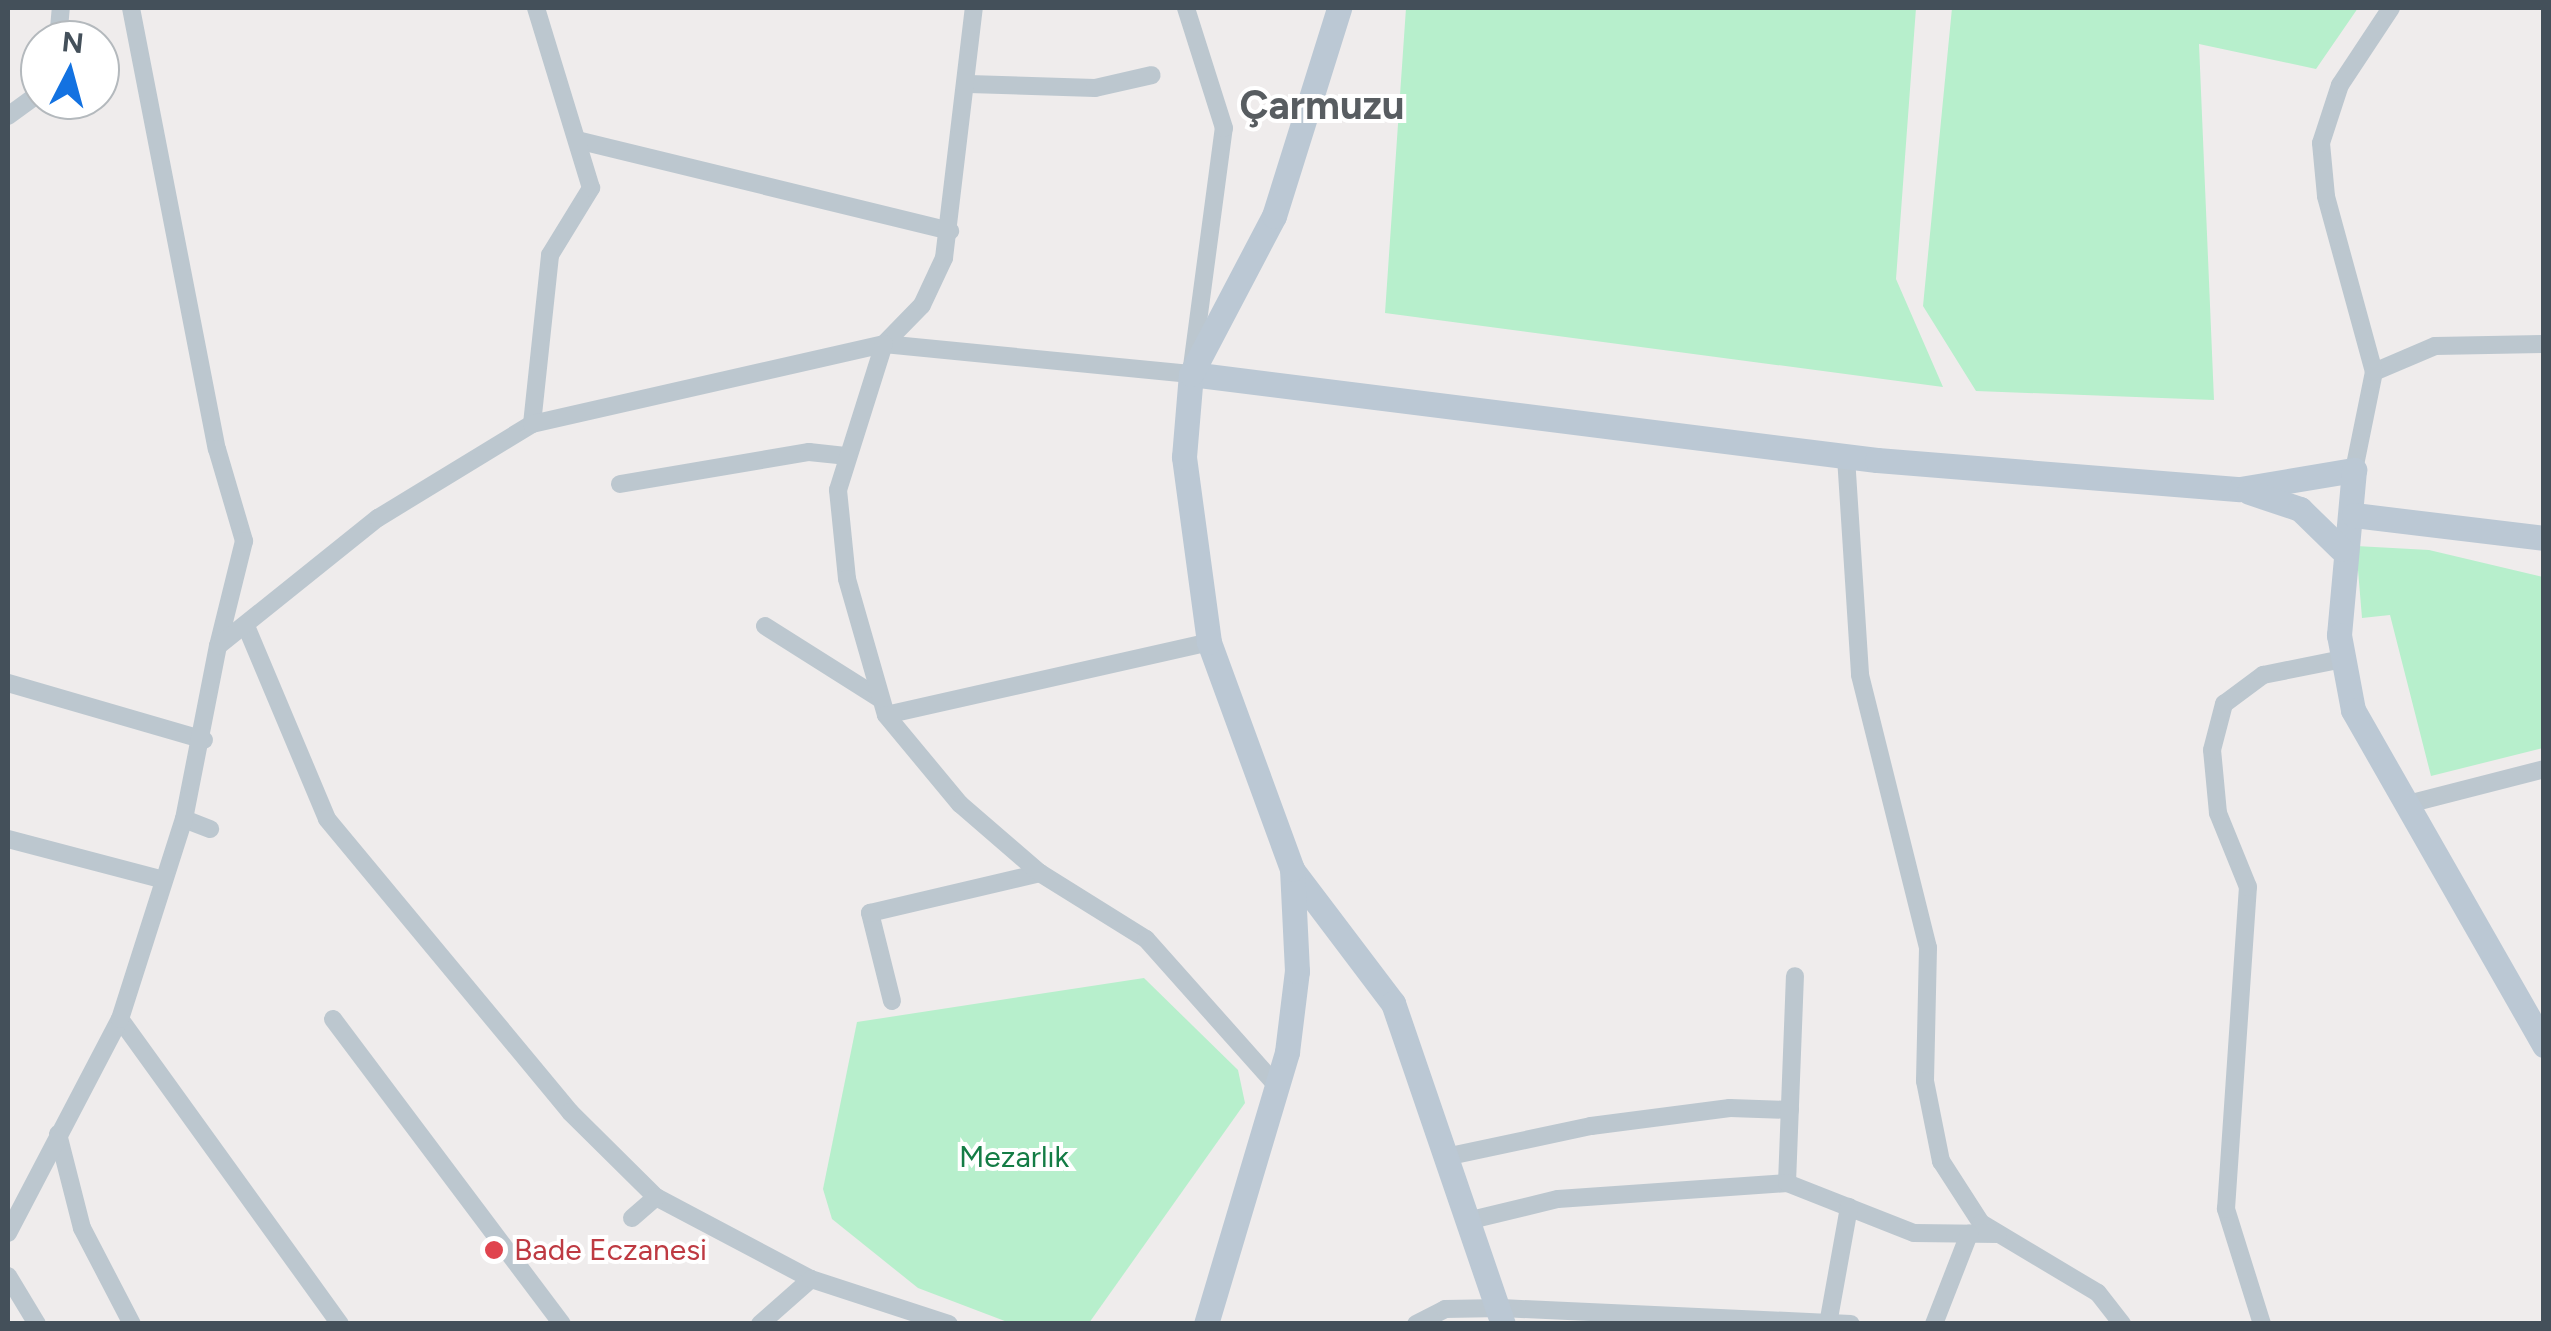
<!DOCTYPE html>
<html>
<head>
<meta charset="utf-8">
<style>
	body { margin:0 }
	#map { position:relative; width:2551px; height:1331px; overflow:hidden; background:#efecec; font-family:Figtree,sans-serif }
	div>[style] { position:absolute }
	.green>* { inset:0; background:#b7efcc }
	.street>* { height:18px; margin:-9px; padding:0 9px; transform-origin:9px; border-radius:9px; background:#bcc7cf }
	.secondary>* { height:25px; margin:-12.5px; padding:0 12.5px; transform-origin:12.5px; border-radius:12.5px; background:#bbc8d4 }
	.dots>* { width:28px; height:28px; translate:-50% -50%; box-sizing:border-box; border:5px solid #fff; border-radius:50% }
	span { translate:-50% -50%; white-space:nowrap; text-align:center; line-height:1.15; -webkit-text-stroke:8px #fff; paint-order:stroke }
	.park-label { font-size:30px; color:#147c45 }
	.health-label { font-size:30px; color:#be3a42 }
	.left { translate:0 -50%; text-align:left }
	.district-label { font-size:40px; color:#585d61; font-weight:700 }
	.frame { position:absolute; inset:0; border:10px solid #44505a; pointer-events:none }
	.north { position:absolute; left:20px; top:20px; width:100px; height:100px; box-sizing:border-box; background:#fff; border:2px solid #b4b9bd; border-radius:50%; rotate:6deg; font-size:28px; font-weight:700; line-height:40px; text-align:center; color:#44505a }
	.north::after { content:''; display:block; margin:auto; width:35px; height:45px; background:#1372e1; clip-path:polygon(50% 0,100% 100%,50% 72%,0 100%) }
</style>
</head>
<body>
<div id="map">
	<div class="green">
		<i style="clip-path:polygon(1406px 8px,1916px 8px,1896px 279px,1943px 387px,1385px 313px)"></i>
		<i style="clip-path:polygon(1952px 8px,2358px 8px,2316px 69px,2199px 44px,2214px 400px,1976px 391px,1923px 306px)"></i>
		<i style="clip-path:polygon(2356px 546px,2429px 550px,2543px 577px,2543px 748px,2431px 776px,2390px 615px,2362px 618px)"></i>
		<i style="clip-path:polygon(1144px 978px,1238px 1070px,1245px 1103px,1089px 1323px,1010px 1323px,918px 1288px,832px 1219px,823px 1189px,857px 1022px)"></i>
	</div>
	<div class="street">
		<i style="left:131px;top:8px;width:449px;rotate:79deg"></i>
		<i style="left:217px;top:449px;width:96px;rotate:73.6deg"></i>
		<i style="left:244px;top:541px;width:108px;rotate:103.9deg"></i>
		<i style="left:58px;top:40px;width:32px;rotate:-85deg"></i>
		<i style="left:969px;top:84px;width:126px;rotate:1.8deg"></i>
		<i style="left:1095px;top:88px;width:58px;rotate:-12.8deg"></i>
		<i style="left:8px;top:116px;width:39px;rotate:-36deg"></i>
		<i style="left:581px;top:141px;width:380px;rotate:13.7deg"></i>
		<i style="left:884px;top:344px;width:308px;rotate:5.6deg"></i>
		<i style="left:1191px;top:374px;width:248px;rotate:-82.4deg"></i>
		<i style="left:1224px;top:128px;width:126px;rotate:-107.6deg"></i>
		<i style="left:884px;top:344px;width:54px;rotate:-45.7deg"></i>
		<i style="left:922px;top:305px;width:52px;rotate:-64.9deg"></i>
		<i style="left:944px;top:258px;width:252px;rotate:-83.2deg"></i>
		<i style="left:2374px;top:372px;width:66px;rotate:-23.1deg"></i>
		<i style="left:2435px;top:346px;width:109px;rotate:-1.1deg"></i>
		<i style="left:532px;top:424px;width:170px;rotate:-83.9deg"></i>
		<i style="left:550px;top:255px;width:79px;rotate:-58.5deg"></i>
		<i style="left:591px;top:188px;width:188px;rotate:-107deg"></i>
		<i style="left:1846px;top:457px;width:218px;rotate:86.3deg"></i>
		<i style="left:1860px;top:675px;width:281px;rotate:76deg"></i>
		<i style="left:1928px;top:948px;width:133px;rotate:91.3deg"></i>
		<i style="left:1925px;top:1081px;width:82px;rotate:78.7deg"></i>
		<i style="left:1941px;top:1161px;width:74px;rotate:57.2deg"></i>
		<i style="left:1981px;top:1223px;width:136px;rotate:30.9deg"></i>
		<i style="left:2098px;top:1293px;width:39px;rotate:52deg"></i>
		<i style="left:2354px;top:470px;width:100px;rotate:-78.5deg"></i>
		<i style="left:2374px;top:372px;width:182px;rotate:-105.3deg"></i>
		<i style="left:2326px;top:196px;width:53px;rotate:-95.4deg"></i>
		<i style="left:2321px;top:143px;width:61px;rotate:-71.9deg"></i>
		<i style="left:2340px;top:85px;width:92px;rotate:-56.5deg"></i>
		<i style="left:620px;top:484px;width:192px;rotate:-9.6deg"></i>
		<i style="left:809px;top:452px;width:39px;rotate:6deg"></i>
		<i style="left:246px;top:626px;width:209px;rotate:67.2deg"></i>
		<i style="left:327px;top:819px;width:381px;rotate:50.3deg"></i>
		<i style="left:570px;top:1112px;width:121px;rotate:44.7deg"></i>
		<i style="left:656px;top:1197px;width:175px;rotate:27.9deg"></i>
		<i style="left:765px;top:626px;width:135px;rotate:32.3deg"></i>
		<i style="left:8px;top:683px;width:204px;rotate:16.2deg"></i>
		<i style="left:886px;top:715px;width:331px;rotate:-12.7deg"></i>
		<i style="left:2408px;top:804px;width:140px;rotate:-14.4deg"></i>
		<i style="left:184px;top:819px;width:28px;rotate:21deg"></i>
		<i style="left:8px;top:839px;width:161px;rotate:14.7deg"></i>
		<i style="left:892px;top:1001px;width:91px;rotate:-104deg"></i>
		<i style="left:870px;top:913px;width:175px;rotate:-13.2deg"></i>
		<i style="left:120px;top:1019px;width:376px;rotate:54.2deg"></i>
		<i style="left:333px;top:1019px;width:381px;rotate:53.1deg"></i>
		<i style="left:58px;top:1134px;width:97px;rotate:75.7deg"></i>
		<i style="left:82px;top:1228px;width:108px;rotate:62.5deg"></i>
		<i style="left:1450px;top:1156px;width:144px;rotate:-12deg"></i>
		<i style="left:1591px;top:1126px;width:140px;rotate:-7.4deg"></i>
		<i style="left:1730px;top:1108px;width:60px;rotate:1.9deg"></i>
		<i style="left:1787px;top:1183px;width:207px;rotate:-87.8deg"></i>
		<i style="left:632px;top:1218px;width:32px;rotate:-41deg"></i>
		<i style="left:1471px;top:1220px;width:89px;rotate:-13.6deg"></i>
		<i style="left:1558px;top:1199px;width:230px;rotate:-4deg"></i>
		<i style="left:1787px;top:1183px;width:136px;rotate:21.5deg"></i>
		<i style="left:1914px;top:1233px;width:84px;rotate:0.7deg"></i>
		<i style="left:8px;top:1233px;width:242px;rotate:-62.4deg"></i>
		<i style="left:120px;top:1019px;width:210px;rotate:-72.3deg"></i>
		<i style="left:184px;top:819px;width:176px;rotate:-78.9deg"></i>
		<i style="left:218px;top:646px;width:205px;rotate:-38.7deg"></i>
		<i style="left:378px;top:518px;width:180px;rotate:-31.4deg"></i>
		<i style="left:532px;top:424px;width:361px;rotate:-12.8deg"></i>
		<i style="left:884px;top:344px;width:153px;rotate:107.5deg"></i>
		<i style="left:838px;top:490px;width:89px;rotate:84.2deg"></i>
		<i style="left:847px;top:579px;width:141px;rotate:74deg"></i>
		<i style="left:886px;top:715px;width:116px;rotate:50.3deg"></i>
		<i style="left:960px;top:804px;width:106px;rotate:40.8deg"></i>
		<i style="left:1040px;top:873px;width:125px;rotate:31.9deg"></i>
		<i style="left:1146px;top:939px;width:197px;rotate:48.3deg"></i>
		<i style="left:8px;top:1276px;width:56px;rotate:58.9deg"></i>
		<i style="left:760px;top:1324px;width:68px;rotate:-41.4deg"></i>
		<i style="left:811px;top:1279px;width:145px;rotate:18.1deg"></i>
		<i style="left:1416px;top:1324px;width:33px;rotate:-27deg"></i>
		<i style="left:1445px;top:1309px;width:56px;rotate:-1deg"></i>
		<i style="left:1501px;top:1308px;width:350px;rotate:2.6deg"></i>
		<i style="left:1828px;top:1324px;width:119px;rotate:-79.8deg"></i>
		<i style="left:1934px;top:1324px;width:97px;rotate:-68.7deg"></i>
		<i style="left:2262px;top:1324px;width:121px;rotate:-107.4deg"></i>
		<i style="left:2226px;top:1209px;width:323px;rotate:-86.1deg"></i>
		<i style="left:2248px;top:887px;width:80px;rotate:-112.1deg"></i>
		<i style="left:2218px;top:813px;width:63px;rotate:-95.4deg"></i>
		<i style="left:2212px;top:750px;width:48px;rotate:-75.4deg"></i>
		<i style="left:2224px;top:704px;width:49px;rotate:-36.6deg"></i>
		<i style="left:2263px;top:675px;width:82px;rotate:-11.3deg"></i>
	</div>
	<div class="secondary">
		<i style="left:1191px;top:374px;width:691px;rotate:7.15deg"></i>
		<i style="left:1877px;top:460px;width:364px;rotate:4.6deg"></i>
		<i style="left:2240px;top:489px;width:116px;rotate:-9.5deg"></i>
		<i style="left:2354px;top:470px;width:166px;rotate:95.2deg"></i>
		<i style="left:2339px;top:635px;width:76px;rotate:79.4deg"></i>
		<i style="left:2353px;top:710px;width:386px;rotate:60.3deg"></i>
		<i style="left:2249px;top:492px;width:54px;rotate:18.4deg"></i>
		<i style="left:2300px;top:509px;width:57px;rotate:44.3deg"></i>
		<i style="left:2354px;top:515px;width:191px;rotate:6.9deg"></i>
		<i style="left:1293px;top:871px;width:166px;rotate:52.9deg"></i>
		<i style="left:1393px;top:1003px;width:339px;rotate:71.1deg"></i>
		<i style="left:1206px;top:1324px;width:284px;rotate:-73.4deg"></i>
		<i style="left:1287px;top:1052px;width:82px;rotate:-83deg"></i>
		<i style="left:1297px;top:971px;width:102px;rotate:-92.8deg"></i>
		<i style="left:1292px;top:869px;width:242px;rotate:-110.1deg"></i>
		<i style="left:1209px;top:642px;width:187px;rotate:-97.7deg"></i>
		<i style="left:1184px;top:457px;width:83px;rotate:-85.2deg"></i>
		<i style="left:1191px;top:374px;width:178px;rotate:-62.3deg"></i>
		<i style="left:1274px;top:216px;width:218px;rotate:-72.6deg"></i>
	</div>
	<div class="dots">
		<i style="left:494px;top:1250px;background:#e0444e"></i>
	</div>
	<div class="park-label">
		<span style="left:1014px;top:1157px">Mezarlık</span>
	</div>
	<div class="health-label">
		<span class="left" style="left:514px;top:1250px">Bade Eczanesi</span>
	</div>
	<div class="district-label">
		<span style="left:1322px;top:105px">Çarmuzu</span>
	</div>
	<div class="frame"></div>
	<div class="north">N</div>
</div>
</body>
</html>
